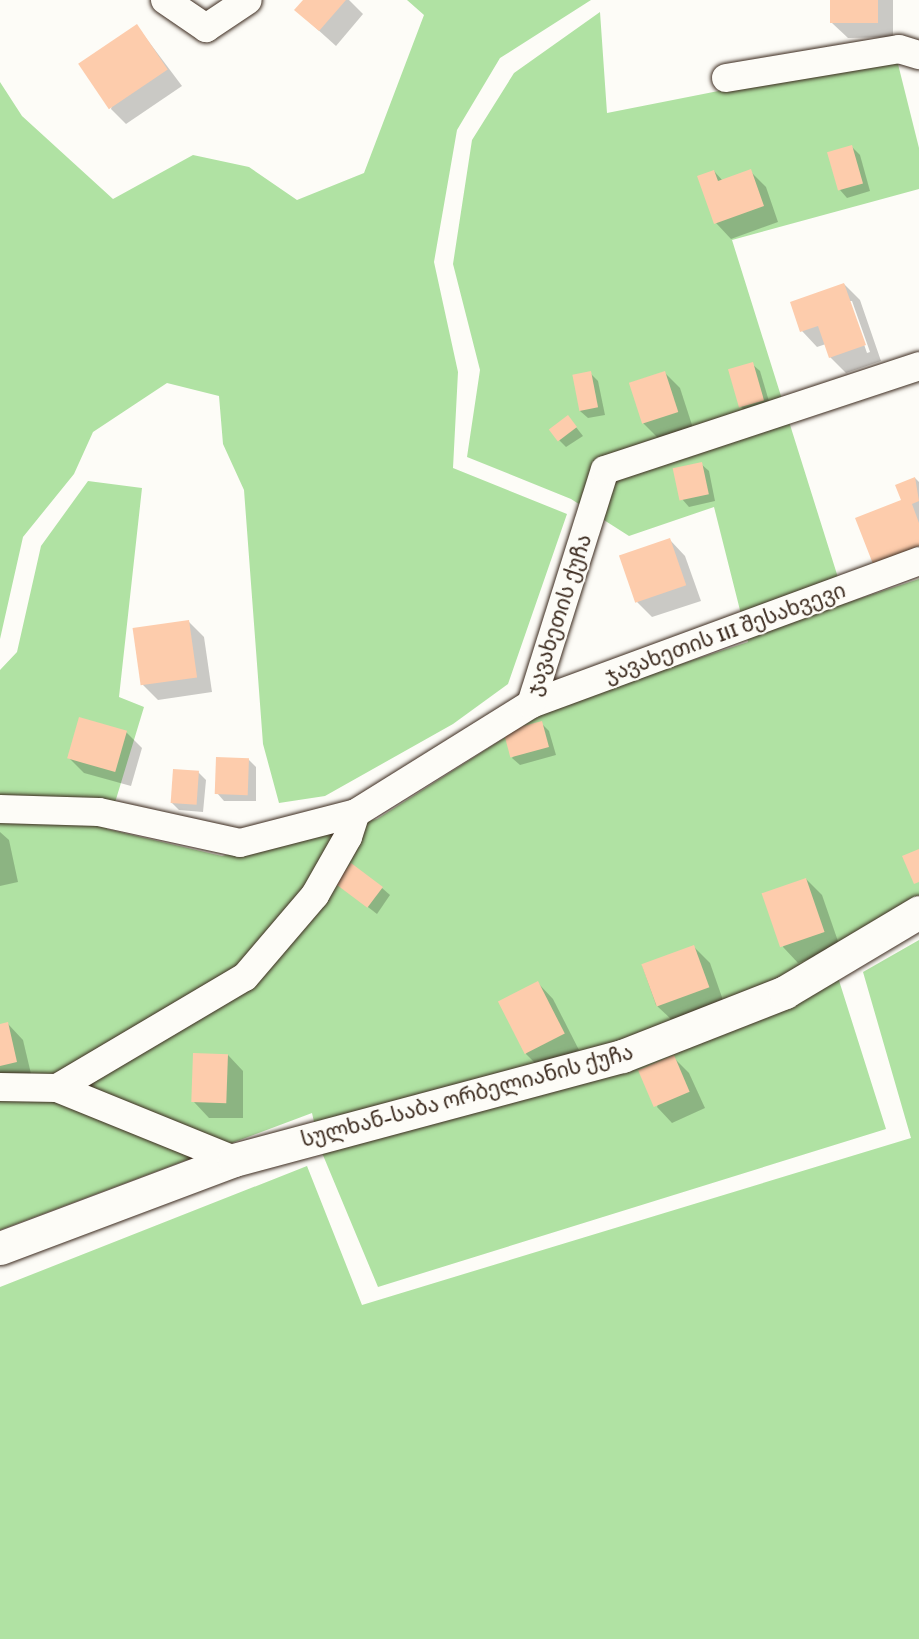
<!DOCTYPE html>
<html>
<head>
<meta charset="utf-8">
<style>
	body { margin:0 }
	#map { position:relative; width:919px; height:1639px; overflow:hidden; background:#fdfcf7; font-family:Itim,"Noto Sans Georgian",sans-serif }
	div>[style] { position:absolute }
	.green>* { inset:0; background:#b0e2a3 }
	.shadow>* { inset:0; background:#0003 }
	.building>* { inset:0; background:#fdccac; transform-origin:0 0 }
	.roads { filter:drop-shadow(0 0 2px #3b2a1e) drop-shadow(0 0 2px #3b2a1e) }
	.minor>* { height:28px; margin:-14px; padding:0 14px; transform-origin:14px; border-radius:14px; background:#fdfcf7 }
	.tertiary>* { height:33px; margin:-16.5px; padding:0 16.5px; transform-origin:16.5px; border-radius:16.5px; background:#fdfcf7 }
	span { translate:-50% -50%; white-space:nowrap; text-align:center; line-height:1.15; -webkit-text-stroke:4.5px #fdfcf7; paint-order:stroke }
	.street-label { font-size:21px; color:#3b2a1e }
</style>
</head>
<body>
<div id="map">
	<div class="green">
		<i style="clip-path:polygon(407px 0,591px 0,500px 58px,457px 130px,434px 262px,458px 372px,453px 468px,567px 514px,508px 684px,453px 724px,325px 796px,279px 803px,263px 744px,244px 490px,223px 444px,219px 396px,167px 383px,93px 432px,74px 474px,23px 537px,0 639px,0 82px,22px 116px,113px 199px,193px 155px,249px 167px,297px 200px,364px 173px,424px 15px)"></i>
		<i style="clip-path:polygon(600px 12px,607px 113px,896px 56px,919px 148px,919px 189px,732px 240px,846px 603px,919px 579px,919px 895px,830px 952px,886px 1129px,378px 1287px,320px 1148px,312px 1113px,0 1230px,0 670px,17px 652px,41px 546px,88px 481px,142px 488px,119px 697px,144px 707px,107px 829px,222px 856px,377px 819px,556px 705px,748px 642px,714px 507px,629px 536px,571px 499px,467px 457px,480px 370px,453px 264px,472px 140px,514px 73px)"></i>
		<i style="clip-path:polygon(919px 940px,919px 1639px,0 1639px,0 1287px,307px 1166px,362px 1305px,911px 1138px,863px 972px)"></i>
	</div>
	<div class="shadow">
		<i style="clip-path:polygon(305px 0,349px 0,363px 14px,336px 46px,296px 10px)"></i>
		<i style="clip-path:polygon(831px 0,893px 0,893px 37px,848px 38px,832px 23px)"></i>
		<i style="clip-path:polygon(137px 26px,182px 86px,126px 124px,111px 109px)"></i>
		<i style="clip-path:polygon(852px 147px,860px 155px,870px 191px,847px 198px,840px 190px)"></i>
		<i style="clip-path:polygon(714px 171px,723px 181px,750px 171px,766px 187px,778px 222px,731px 239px,716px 223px)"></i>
		<i style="clip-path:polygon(evenodd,844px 284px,860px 300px,881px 361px,846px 373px,830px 357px,826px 344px,817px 347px,802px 331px,844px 284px,849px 301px,852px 301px,870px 352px,867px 353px,849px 301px)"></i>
		<i style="clip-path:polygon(752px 364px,760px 371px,771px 408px,749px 415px,741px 407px)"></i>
		<i style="clip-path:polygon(664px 372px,680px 388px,693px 428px,658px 438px,643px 423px,630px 383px)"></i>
		<i style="clip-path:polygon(590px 373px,598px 381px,605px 415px,588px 418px,580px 411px)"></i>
		<i style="clip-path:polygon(568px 417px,583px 436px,566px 447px,559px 440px)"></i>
		<i style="clip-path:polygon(701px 464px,709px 471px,715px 501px,689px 507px,682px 499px)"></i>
		<i style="clip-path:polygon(915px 478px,919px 482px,919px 568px,903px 501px)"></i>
		<i style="clip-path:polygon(670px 540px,685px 556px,701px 601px,652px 617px,637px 602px)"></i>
		<i style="clip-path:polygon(188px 621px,204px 637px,212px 692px,158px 700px,142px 684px)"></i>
		<i style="clip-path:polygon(541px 723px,549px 731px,556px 755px,520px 765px,512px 758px)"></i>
		<i style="clip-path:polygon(126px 732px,142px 748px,131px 786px,84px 773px,68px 757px)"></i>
		<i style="clip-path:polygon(248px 759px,256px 767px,256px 801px,224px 801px,217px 793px)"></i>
		<i style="clip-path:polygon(198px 772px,206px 780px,203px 812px,179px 810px,171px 802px)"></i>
		<i style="clip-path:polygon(0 832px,9px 840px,18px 882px,0 886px)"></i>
		<i style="clip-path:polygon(806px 879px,822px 895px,840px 947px,798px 963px,783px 947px)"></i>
		<i style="clip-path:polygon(338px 884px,382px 888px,390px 895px,377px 914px)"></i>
		<i style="clip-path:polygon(694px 947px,710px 963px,724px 1003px,672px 1020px,656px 1005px,642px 965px)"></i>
		<i style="clip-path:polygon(538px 983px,553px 999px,579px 1050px,541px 1069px,526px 1054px)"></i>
		<i style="clip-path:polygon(8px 1024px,23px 1040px,32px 1078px,0 1085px,0 1026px)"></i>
		<i style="clip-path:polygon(228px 1055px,243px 1071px,243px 1118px,209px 1118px,194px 1102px)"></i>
		<i style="clip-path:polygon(673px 1057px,689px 1073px,705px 1108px,672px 1123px,657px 1107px)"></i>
	</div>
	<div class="building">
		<i style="clip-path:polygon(303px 0,346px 0,319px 31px,294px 10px)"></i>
		<i style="left:830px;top:0;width:48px;height:23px"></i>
		<i style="left:137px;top:24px;width:55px;height:71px;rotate:56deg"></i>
		<i style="left:852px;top:145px;width:40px;height:26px;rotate:74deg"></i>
		<i style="clip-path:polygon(751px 169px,764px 206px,714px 224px,697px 176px,714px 170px,718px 181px)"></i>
		<i style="clip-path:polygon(844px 283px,866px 345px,829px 358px,818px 326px,800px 332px,790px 302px)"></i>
		<i style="left:753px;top:362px;width:40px;height:26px;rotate:74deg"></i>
		<i style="left:591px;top:371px;width:37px;height:19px;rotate:79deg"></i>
		<i style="left:665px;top:371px;width:43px;height:38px;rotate:72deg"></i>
		<i style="left:568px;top:415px;width:15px;height:24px;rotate:53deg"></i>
		<i style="left:702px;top:462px;width:33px;height:30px;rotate:78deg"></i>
		<i style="clip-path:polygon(915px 477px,919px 501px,912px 504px,919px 523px,919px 546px,873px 564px,855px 518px,901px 500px,895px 485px)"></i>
		<i style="left:670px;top:538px;width:50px;height:54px;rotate:71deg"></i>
		<i style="left:189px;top:620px;width:58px;height:57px;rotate:82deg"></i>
		<i style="left:79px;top:717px;width:50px;height:43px;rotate:16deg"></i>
		<i style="left:542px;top:721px;width:27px;height:40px;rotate:75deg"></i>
		<i style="left:216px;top:757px;width:33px;height:37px;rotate:2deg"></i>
		<i style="left:173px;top:769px;width:26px;height:34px;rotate:4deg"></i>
		<i style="clip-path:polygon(919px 849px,919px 882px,914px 884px,902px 856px)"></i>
		<i style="left:351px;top:863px;width:40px;height:26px;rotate:37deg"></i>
		<i style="left:806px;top:878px;width:57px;height:47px;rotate:71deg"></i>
		<i style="left:694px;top:945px;width:45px;height:56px;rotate:70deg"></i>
		<i style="left:538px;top:981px;width:59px;height:45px;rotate:63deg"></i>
		<i style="clip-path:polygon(8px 1022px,17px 1062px,0 1066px,0 1024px)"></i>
		<i style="left:193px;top:1053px;width:35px;height:49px;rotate:2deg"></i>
		<i style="left:674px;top:1055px;width:40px;height:39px;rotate:67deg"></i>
	</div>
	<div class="roads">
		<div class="minor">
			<i style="left:165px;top:0;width:50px;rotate:34.3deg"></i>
			<i style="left:206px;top:28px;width:50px;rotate:-33.7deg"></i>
			<i style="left:726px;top:78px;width:175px;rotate:-9.5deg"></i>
			<i style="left:899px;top:49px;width:21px;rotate:17deg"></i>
			<i style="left:531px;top:704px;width:414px;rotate:-20.2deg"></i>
			<i style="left:0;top:809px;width:99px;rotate:1.7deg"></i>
			<i style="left:99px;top:812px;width:144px;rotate:12.4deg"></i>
			<i style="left:240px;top:843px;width:120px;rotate:-14.5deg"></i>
			<i style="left:356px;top:813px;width:206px;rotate:-31.9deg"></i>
			<i style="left:531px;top:704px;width:245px;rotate:-72.5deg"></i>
			<i style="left:605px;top:470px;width:331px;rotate:-18.3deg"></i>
			<i style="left:0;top:1087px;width:57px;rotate:1deg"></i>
			<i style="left:57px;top:1088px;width:191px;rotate:22.1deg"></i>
			<i style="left:57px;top:1088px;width:218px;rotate:-30.6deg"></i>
			<i style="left:245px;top:977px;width:108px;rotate:-49.5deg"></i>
			<i style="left:315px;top:895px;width:67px;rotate:-60.4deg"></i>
			<i style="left:348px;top:837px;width:25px;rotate:-72deg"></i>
		</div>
		<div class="tertiary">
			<i style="left:0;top:1248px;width:250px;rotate:-20.6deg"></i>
			<i style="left:234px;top:1160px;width:402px;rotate:-15deg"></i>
			<i style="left:622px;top:1056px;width:175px;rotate:-21.4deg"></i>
			<i style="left:785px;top:992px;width:156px;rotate:-30.8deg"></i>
		</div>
	</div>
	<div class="street-label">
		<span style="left:559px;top:615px;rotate:-72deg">ჯავახეთის ქუჩა</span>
		<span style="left:725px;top:633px;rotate:-20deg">ჯავახეთის III შესახვევი</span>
		<span style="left:467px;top:1096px;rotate:-15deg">სულხან-საბა ორბელიანის ქუჩა</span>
	</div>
</div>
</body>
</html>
